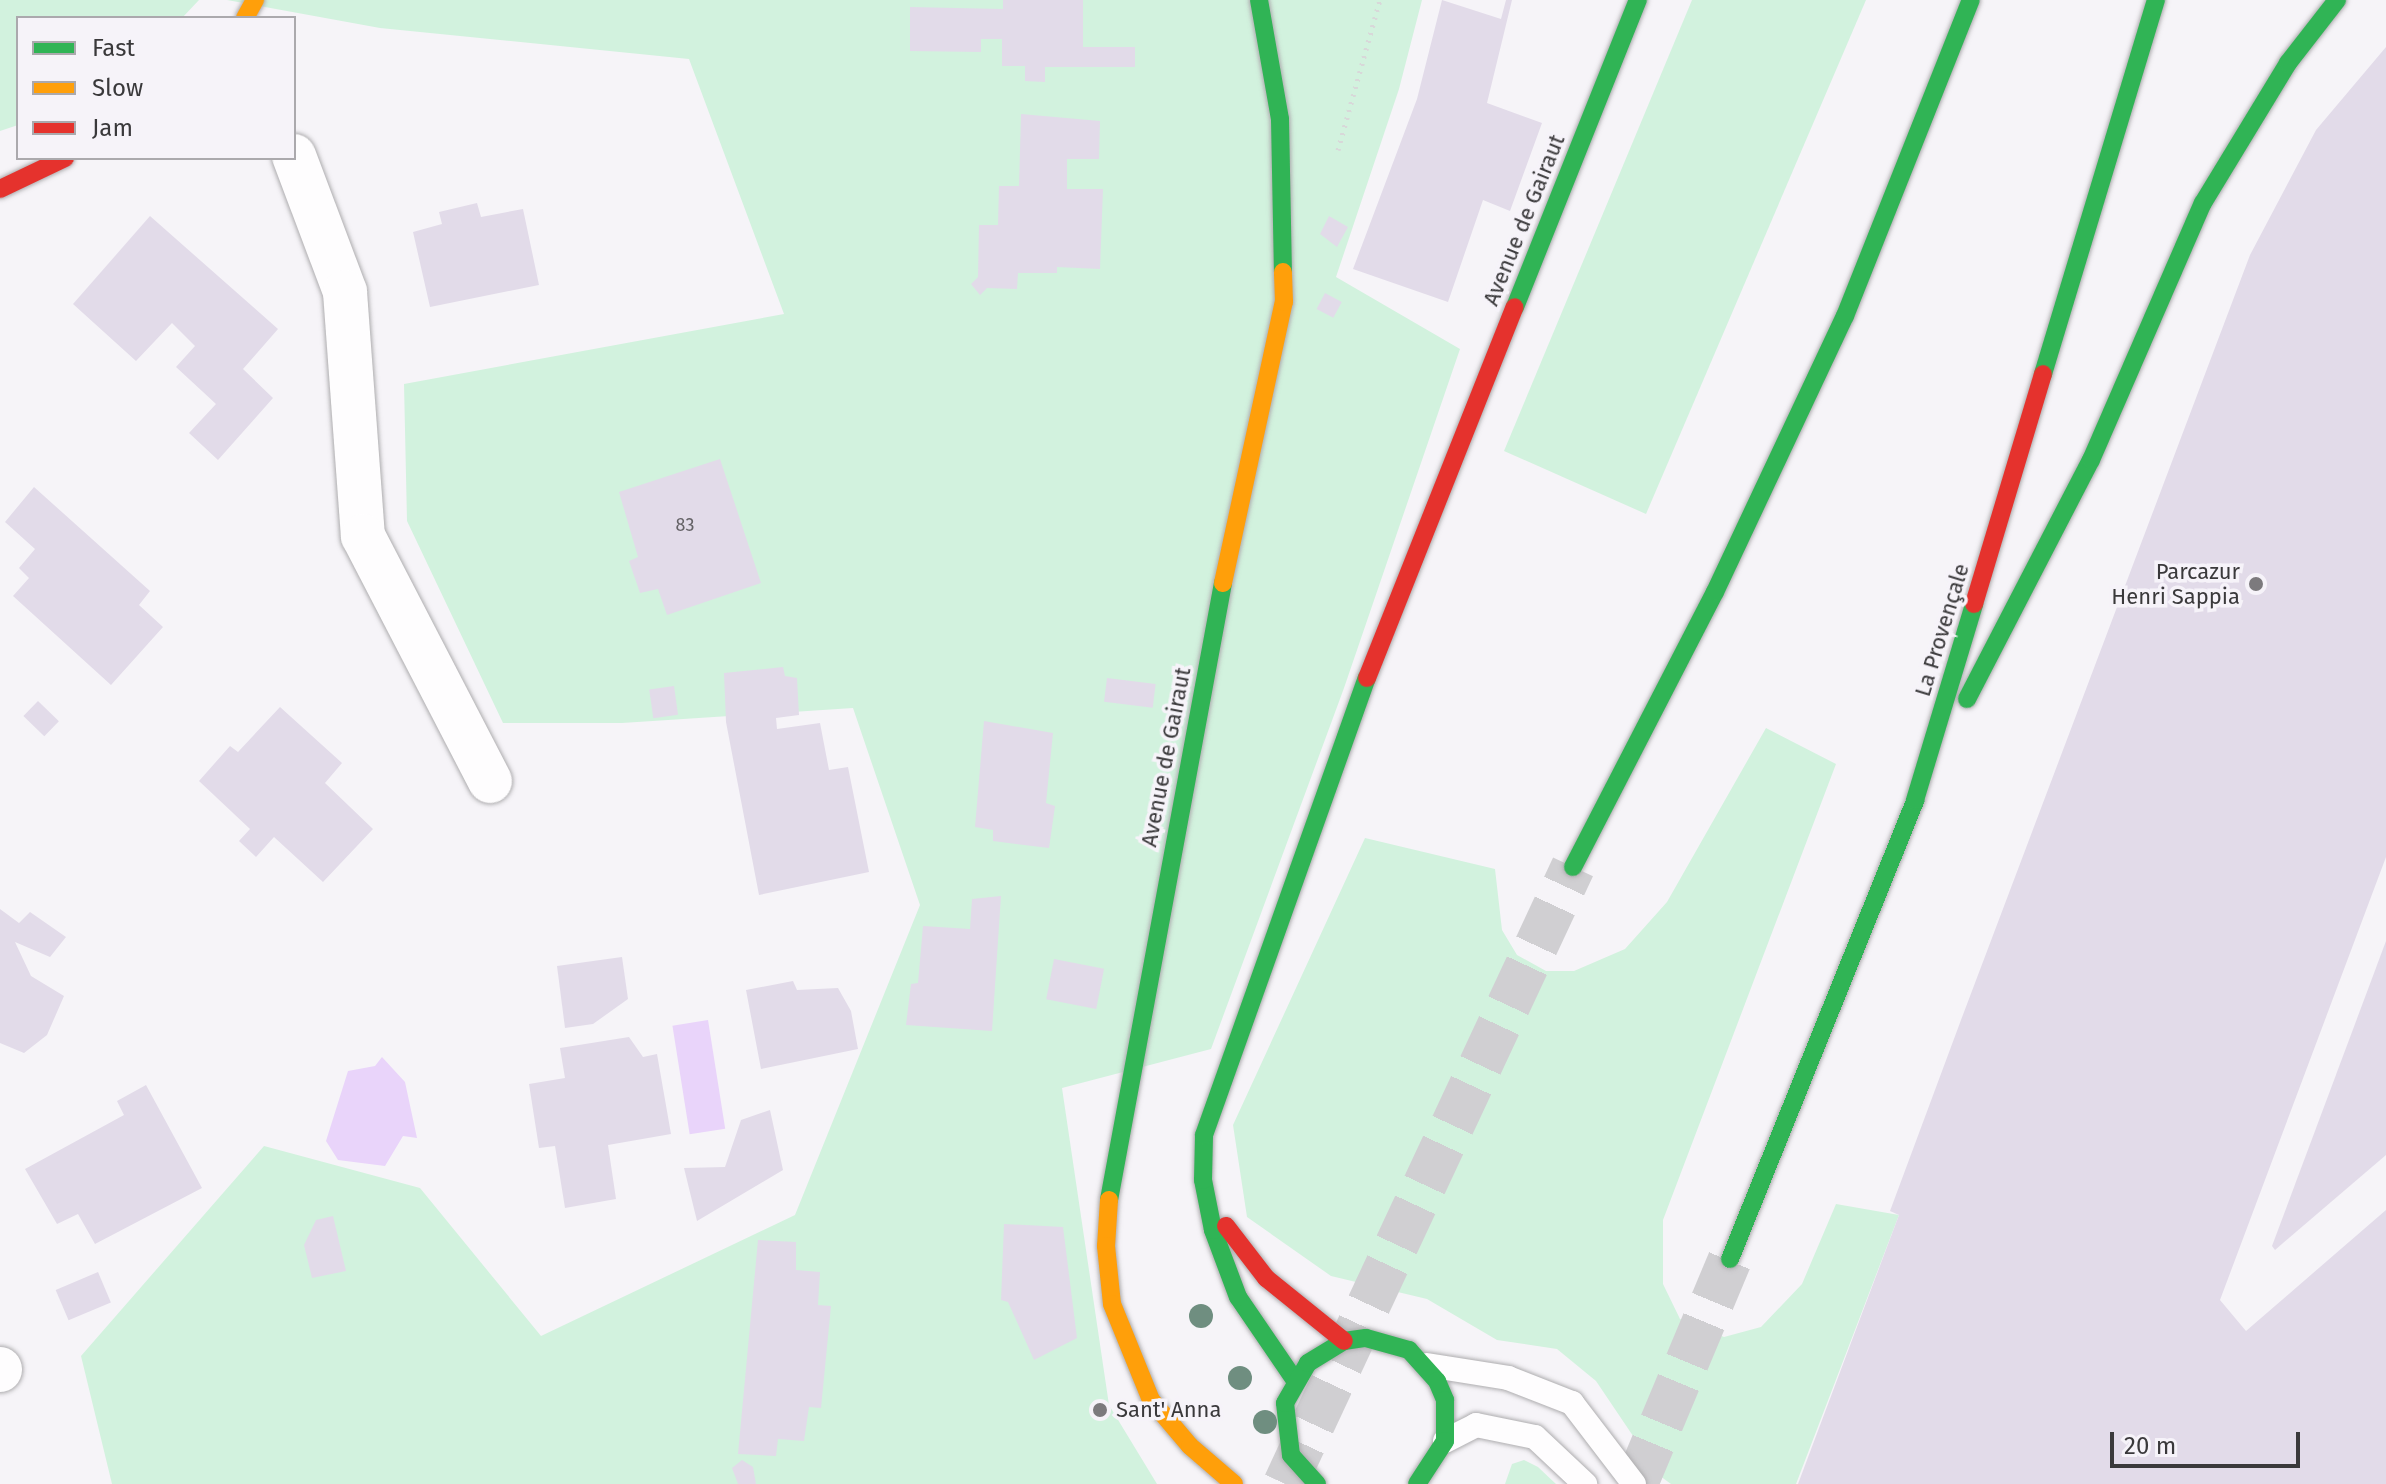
<!DOCTYPE html>
<html>
<head>
<meta charset="utf-8">
<style>
	body { margin:0 }
	#map { position:relative; width:2386px; height:1484px; overflow:hidden; background:#f6f4f8; font-family:"Fira Sans",sans-serif }
	div>[style] { position:absolute }
	.green>* { inset:0; background:#d2f2de }
	.water>* { inset:0; background:#e9d4fa; transform-origin:0 0 }
	.building>* { inset:0; background:#e2dbe9; transform-origin:0 0 }
	.highway-tunnel>* { height:44px; margin-top:-22px; transform-origin:0; background:repeating-linear-gradient(90deg,#d0cfd2 0 44px,transparent 0 66px) }
	.path>* { height:5px; margin-top:-2.5px; transform-origin:0; background:repeating-linear-gradient(90deg,#d8d8d9 0 2px,transparent 0 8px) }
	.roads { filter:drop-shadow(0 0 2px #aeadaf) drop-shadow(0 0 2px #aeadaf) }
	.lane>* { height:24px; margin:-12px; padding:0 12px; transform-origin:12px; border-radius:12px; background:#fefdfe }
	.street>* { height:44px; margin:-22px; padding:0 22px; transform-origin:22px; border-radius:22px; background:#fefdfe }
	.fast>* { height:18px; margin:-9px; padding:0 9px; transform-origin:9px; border-radius:9px; background:#30b455 }
	.slow>* { height:18px; margin:-9px; padding:0 9px; transform-origin:9px; border-radius:9px; background:#ff9f0a }
	.jam>* { height:18px; margin:-9px; padding:0 9px; transform-origin:9px; border-radius:9px; background:#e5322d }
	.trees>* { width:24px; height:24px; margin:-12px; border-radius:50%; background:#6f8e80 }
	.dots>* { width:22px; height:22px; translate:-50% -50%; box-sizing:border-box; border:4px solid #f6f3f9; border-radius:50% }
	span { translate:-50% -50%; white-space:nowrap; text-align:center; line-height:1.15; -webkit-text-stroke:7px #f6f3f9; paint-order:stroke }
	.number-label { font-size:18px; color:#646266 }
	.number-label span { -webkit-text-stroke-width:0 }
	.street-label { font-size:22px; color:#3a393b }
	.poi-label { font-size:22px; color:#3a393b }
	.right { translate:-100% -50%; text-align:right }
	.left { translate:0 -50%; text-align:left }
	.legend { position:absolute; left:16px; top:16px; width:280px; height:144px; box-sizing:border-box; background:#f6f3f9; border:2px solid #aba9ad; margin:0; padding:10px 14px; list-style:none; font-size:24px; color:#3a393b }
	.legend li { display:flex; align-items:center; gap:16px; height:40px }
	.legend b { width:40px; border:2px solid #aba9ad }
	.scale { position:absolute; left:2110px; top:1432px; width:190px; height:36px; box-sizing:border-box; border:4px solid #3a393b; border-top:0; padding-left:10px; font-size:24px; line-height:28px; white-space:nowrap; color:#3a393b; -webkit-text-stroke:6px #f6f3f9; paint-order:stroke }
</style>
</head>
<body>
<div id="map">
	<div class="green">
		<i style="clip-path:polygon(0 0,199px 0,182px 18px,18px 18px,18px 125px,0 131px)"></i>
		<i style="clip-path:polygon(227px 0,1422px 0,1399px 89px,1336px 277px,1460px 349px,1344px 688px,1211px 1049px,1062px 1088px,1109px 1405px,1157px 1484px,112px 1484px,81px 1356px,264px 1146px,420px 1188px,541px 1336px,795px 1215px,920px 905px,853px 708px,622px 723px,503px 723px,407px 521px,404px 384px,784px 314px,689px 59px,380px 28px)"></i>
		<i style="clip-path:polygon(1692px 0,1866px 0,1646px 514px,1504px 451px)"></i>
		<i style="clip-path:polygon(1766px 728px,1836px 764px,1663px 1220px,1663px 1284px,1680px 1319px,1724px 1337px,1761px 1327px,1802px 1284px,1836px 1204px,1899px 1215px,1796px 1484px,1671px 1484px,1660px 1476px,1596px 1381px,1557px 1349px,1497px 1340px,1427px 1299px,1331px 1276px,1247px 1217px,1233px 1125px,1365px 838px,1495px 869px,1502px 930px,1517px 955px,1546px 971px,1574px 971px,1625px 949px,1667px 902px)"></i>
		<i style="clip-path:polygon(1524px 1460px,1538px 1467px,1556px 1484px,1505px 1484px,1512px 1464px)"></i>
	</div>
	<div class="water">
		<i style="left:708px;top:1020px;width:110px;height:36px;rotate:81deg"></i>
		<i style="clip-path:polygon(382px 1057px,405px 1082px,417px 1138px,403px 1136px,385px 1166px,338px 1160px,326px 1141px,348px 1071px,375px 1066px)"></i>
	</div>
	<div class="building">
		<i style="clip-path:polygon(1003px 0,1083px 0,1083px 47px,1135px 47px,1135px 67px,1045px 67px,1045px 82px,1025px 81px,1025px 66px,1002px 66px,1002px 39px,981px 39px,981px 52px,910px 51px,910px 7px,1003px 9px)"></i>
		<i style="clip-path:polygon(1442px 0,1501px 19px,1506px 0,1512px 0,1487px 103px,1542px 123px,1510px 211px,1483px 200px,1448px 302px,1353px 269px,1417px 99px)"></i>
		<i style="clip-path:polygon(2386px 47px,2386px 857px,2220px 1300px,2246px 1331px,2386px 1210px,2386px 1484px,1798px 1484px,1899px 1215px,1890px 1211px,1961px 1020px,2250px 255px,2316px 130px)"></i>
		<i style="clip-path:polygon(1021px 114px,1100px 121px,1099px 159px,1067px 159px,1067px 189px,1103px 189px,1100px 269px,1057px 267px,1057px 273px,1018px 273px,1017px 289px,987px 288px,980px 295px,971px 284px,978px 277px,979px 225px,998px 225px,999px 186px,1019px 186px)"></i>
		<i style="clip-path:polygon(477px 203px,481px 217px,523px 209px,539px 285px,430px 307px,413px 232px,442px 224px,439px 212px)"></i>
		<i style="clip-path:polygon(150px 216px,278px 329px,243px 369px,273px 398px,218px 460px,189px 433px,216px 404px,176px 367px,195px 346px,172px 323px,136px 361px,73px 304px)"></i>
		<i style="clip-path:polygon(1329px 216px,1348px 227px,1337px 247px,1320px 234px)"></i>
		<i style="left:1325px;top:293px;width:19px;height:18px;rotate:28deg"></i>
		<i style="clip-path:polygon(720px 459px,761px 583px,667px 615px,658px 589px,640px 593px,629px 561px,638px 557px,619px 492px)"></i>
		<i style="clip-path:polygon(34px 487px,150px 591px,139px 605px,163px 627px,111px 685px,13px 596px,29px 578px,19px 568px,35px 549px,5px 522px)"></i>
		<i style="clip-path:polygon(783px 667px,785px 676px,797px 678px,799px 715px,776px 718px,777px 729px,820px 723px,829px 770px,848px 767px,869px 872px,759px 895px,726px 722px,724px 673px)"></i>
		<i style="left:1107px;top:678px;width:49px;height:24px;rotate:7deg"></i>
		<i style="left:674px;top:686px;width:29px;height:25px;rotate:82deg"></i>
		<i style="left:38px;top:701px;width:29px;height:21px;rotate:44deg"></i>
		<i style="clip-path:polygon(280px 707px,342px 763px,325px 783px,373px 829px,323px 882px,274px 837px,256px 857px,239px 841px,250px 829px,199px 781px,230px 746px,238px 752px)"></i>
		<i style="clip-path:polygon(984px 721px,1053px 733px,1046px 803px,1055px 806px,1049px 848px,993px 841px,993px 830px,975px 827px)"></i>
		<i style="clip-path:polygon(1001px 896px,992px 1031px,906px 1025px,911px 984px,918px 983px,923px 926px,970px 929px,972px 899px)"></i>
		<i style="clip-path:polygon(0 909px,19px 923px,30px 912px,66px 937px,50px 957px,15px 942px,31px 976px,64px 996px,47px 1035px,24px 1053px,0 1043px)"></i>
		<i style="clip-path:polygon(2386px 941px,2386px 1155px,2275px 1250px,2272px 1246px)"></i>
		<i style="clip-path:polygon(622px 957px,628px 999px,593px 1024px,565px 1028px,557px 966px)"></i>
		<i style="left:1054px;top:959px;width:51px;height:41px;rotate:11deg"></i>
		<i style="clip-path:polygon(793px 981px,797px 990px,838px 988px,851px 1011px,858px 1049px,761px 1069px,746px 990px)"></i>
		<i style="clip-path:polygon(629px 1037px,643px 1057px,657px 1054px,671px 1134px,608px 1145px,616px 1199px,565px 1208px,555px 1146px,539px 1148px,529px 1084px,565px 1078px,560px 1048px)"></i>
		<i style="clip-path:polygon(146px 1085px,202px 1188px,95px 1244px,78px 1214px,57px 1224px,25px 1169px,124px 1115px,117px 1101px)"></i>
		<i style="clip-path:polygon(770px 1110px,783px 1170px,697px 1221px,684px 1168px,725px 1167px,741px 1120px)"></i>
		<i style="clip-path:polygon(333px 1216px,346px 1271px,312px 1278px,304px 1245px,316px 1220px)"></i>
		<i style="clip-path:polygon(1004px 1224px,1063px 1227px,1077px 1338px,1034px 1360px,1008px 1302px,1001px 1300px)"></i>
		<i style="clip-path:polygon(758px 1240px,796px 1242px,796px 1270px,820px 1272px,818px 1305px,831px 1306px,821px 1408px,809px 1407px,804px 1441px,778px 1439px,776px 1456px,738px 1454px)"></i>
		<i style="left:98px;top:1272px;width:33px;height:46px;rotate:67deg"></i>
		<i style="clip-path:polygon(742px 1460px,753px 1467px,756px 1484px,738px 1484px,732px 1468px)"></i>
	</div>
	<div class="highway-tunnel">
		<i style="left:1285px;top:1484px;width:681px;rotate:-64.98deg"></i>
		<i style="left:1636px;top:1484px;width:244px;rotate:-67.3deg"></i>
	</div>
	<div class="path">
		<i style="left:1338px;top:150px;width:156px;rotate:-74.4deg"></i>
	</div>
	<div class="roads">
		<div class="lane">
			<i style="left:1427px;top:1365px;width:82px;rotate:9.1deg"></i>
			<i style="left:1508px;top:1378px;width:69px;rotate:21.3deg"></i>
			<i style="left:1572px;top:1403px;width:102px;rotate:52.6deg"></i>
			<i style="left:1445px;top:1441px;width:35px;rotate:-27deg"></i>
			<i style="left:1476px;top:1425px;width:60px;rotate:11.5deg"></i>
			<i style="left:1535px;top:1437px;width:69px;rotate:43.2deg"></i>
		</div>
		<div class="street">
			<i style="left:294px;top:156px;width:145px;rotate:69.4deg"></i>
			<i style="left:345px;top:292px;width:245px;rotate:85.8deg"></i>
			<i style="left:363px;top:536px;width:276px;rotate:62.6deg"></i>
			<i style="left:0;top:1369px;width:1px;rotate:90deg"></i>
		</div>
		<div class="fast">
			<i style="left:1259px;top:0;width:121px;rotate:80deg"></i>
			<i style="left:1280px;top:119px;width:153px;rotate:88.9deg"></i>
			<i style="left:1515px;top:307px;width:331px;rotate:-68.2deg"></i>
			<i style="left:2043px;top:374px;width:391px;rotate:-73.2deg"></i>
			<i style="left:1967px;top:699px;width:269px;rotate:-62.6deg"></i>
			<i style="left:2091px;top:460px;width:280px;rotate:-66.5deg"></i>
			<i style="left:2203px;top:203px;width:164px;rotate:-58.7deg"></i>
			<i style="left:2288px;top:63px;width:80px;rotate:-52.1deg"></i>
			<i style="left:1573px;top:867px;width:309px;rotate:-62.7deg"></i>
			<i style="left:1715px;top:592px;width:305px;rotate:-64.8deg"></i>
			<i style="left:1845px;top:316px;width:340px;rotate:-68.3deg"></i>
			<i style="left:1109px;top:1200px;width:627px;rotate:-79.53deg"></i>
			<i style="left:1730px;top:1259px;width:495px;rotate:-68deg"></i>
			<i style="left:1915px;top:800px;width:205px;rotate:-73.2deg"></i>
			<i style="left:1294px;top:1379px;width:99px;rotate:-124.3deg"></i>
			<i style="left:1238px;top:1297px;width:72px;rotate:-110.5deg"></i>
			<i style="left:1213px;top:1230px;width:51px;rotate:-101.3deg"></i>
			<i style="left:1203px;top:1180px;width:45px;rotate:-88.7deg"></i>
			<i style="left:1204px;top:1135px;width:485px;rotate:-70.4deg"></i>
			<i style="left:1317px;top:1484px;width:39px;rotate:-132deg"></i>
			<i style="left:1291px;top:1455px;width:52px;rotate:-96.6deg"></i>
			<i style="left:1285px;top:1403px;width:46px;rotate:-60.1deg"></i>
			<i style="left:1308px;top:1363px;width:42px;rotate:-31.4deg"></i>
			<i style="left:1344px;top:1341px;width:22px;rotate:-8deg"></i>
			<i style="left:1366px;top:1338px;width:45px;rotate:15.6deg"></i>
			<i style="left:1409px;top:1350px;width:42px;rotate:47.9deg"></i>
			<i style="left:1437px;top:1381px;width:21px;rotate:67deg"></i>
			<i style="left:1445px;top:1400px;width:41px;rotate:90deg"></i>
			<i style="left:1445px;top:1441px;width:51px;rotate:123.1deg"></i>
		</div>
		<div class="slow">
			<i style="left:245px;top:18px;width:21px;rotate:-61deg"></i>
			<i style="left:1223px;top:583px;width:288px;rotate:-77.8deg"></i>
			<i style="left:1284px;top:302px;width:30px;rotate:-92deg"></i>
			<i style="left:1109px;top:1200px;width:46px;rotate:93.7deg"></i>
			<i style="left:1106px;top:1246px;width:58px;rotate:84.1deg"></i>
			<i style="left:1112px;top:1304px;width:104px;rotate:67.9deg"></i>
			<i style="left:1151px;top:1400px;width:60px;rotate:49.7deg"></i>
			<i style="left:1190px;top:1446px;width:58px;rotate:40.8deg"></i>
		</div>
		<div class="jam">
			<i style="left:0;top:189px;width:72px;rotate:-25.5deg"></i>
			<i style="left:1974px;top:604px;width:240px;rotate:-73.3deg"></i>
			<i style="left:1367px;top:678px;width:399px;rotate:-68.3deg"></i>
			<i style="left:1226px;top:1226px;width:66px;rotate:52.4deg"></i>
			<i style="left:1266px;top:1278px;width:100px;rotate:38.9deg"></i>
		</div>
	</div>
	<div class="trees">
		<i style="left:1201px;top:1316px"></i>
		<i style="left:1240px;top:1378px"></i>
		<i style="left:1265px;top:1422px"></i>
	</div>
	<div class="dots">
		<i style="left:2256px;top:584px;background:#7c7a7d"></i>
		<i style="left:1100px;top:1410px;background:#7c7a7d"></i>
	</div>
	<div class="number-label">
		<span style="left:685px;top:525px">83</span>
	</div>
	<div class="street-label">
		<span style="left:1524px;top:220px;rotate:-68deg">Avenue de Gairaut</span>
		<span style="left:1942px;top:630px;rotate:-73deg">La Provençale</span>
		<span style="left:1166px;top:757px;rotate:-79deg">Avenue de Gairaut</span>
	</div>
	<div class="poi-label">
		<span class="right" style="left:2240px;top:584px">Parcazur<br>Henri Sappia</span>
		<span class="left" style="left:1116px;top:1410px">Sant' Anna</span>
	</div>
	<ul class="legend">
	<li><b style="height:10px;background:#30b455"></b>Fast</li>
	<li><b style="height:10px;background:#ff9f0a"></b>Slow</li>
	<li><b style="height:10px;background:#e5322d"></b>Jam</li>
	</ul>
	<div class="scale">20 m</div>
</div>
</body>
</html>
